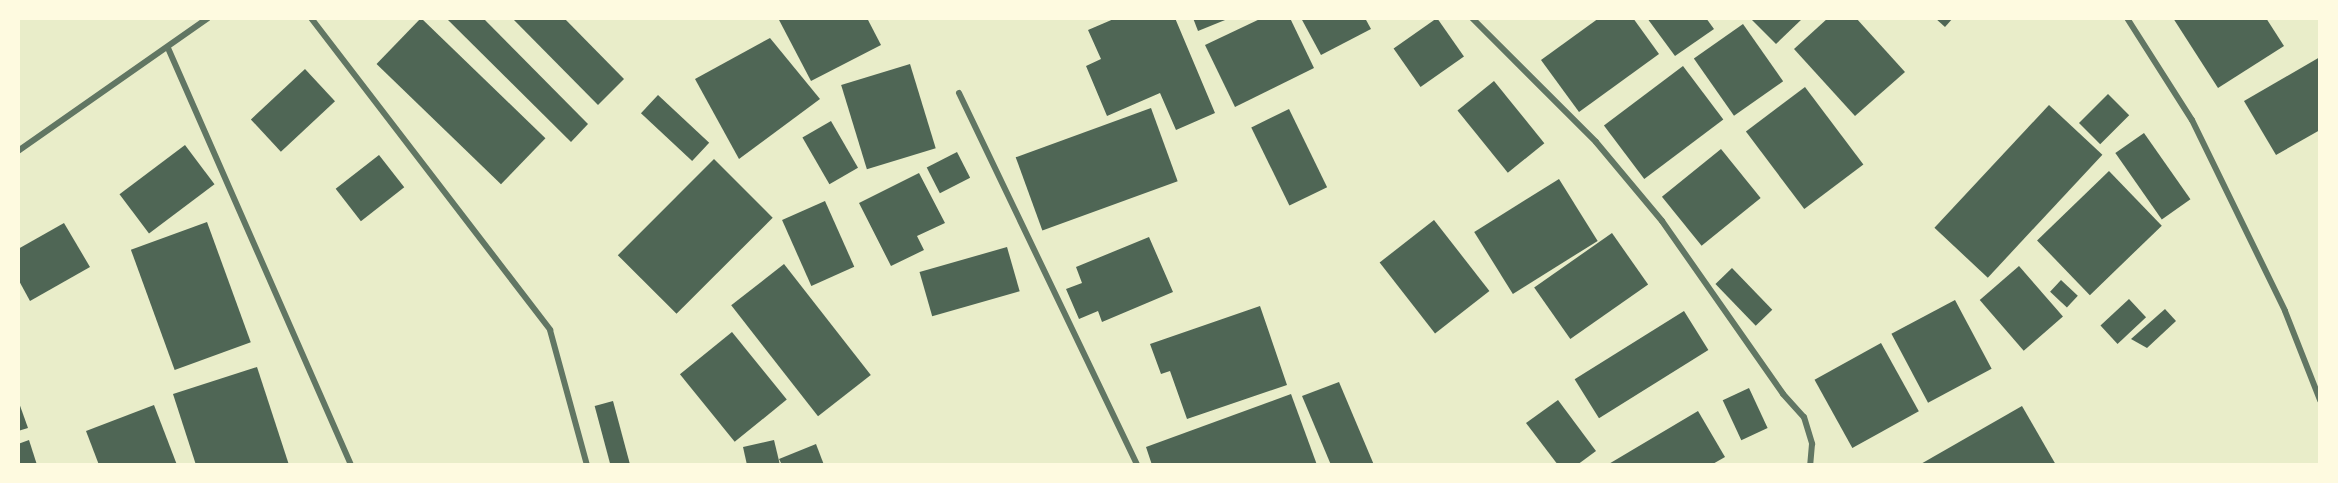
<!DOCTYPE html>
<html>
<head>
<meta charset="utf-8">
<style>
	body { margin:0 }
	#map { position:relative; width:2338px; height:483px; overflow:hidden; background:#e9edc9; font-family:"Fira Sans Condensed",sans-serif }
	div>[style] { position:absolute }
	.building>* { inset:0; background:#4f6655; transform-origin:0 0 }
	.minor>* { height:6px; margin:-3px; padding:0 3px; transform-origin:3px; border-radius:3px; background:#617663 }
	span { translate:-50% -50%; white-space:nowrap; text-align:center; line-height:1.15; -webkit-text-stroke:6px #fefae0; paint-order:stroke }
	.frame { position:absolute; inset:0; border:20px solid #fefae0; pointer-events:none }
</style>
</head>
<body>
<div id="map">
	<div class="building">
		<i style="left:421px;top:18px;width:173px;height:64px;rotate:44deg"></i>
		<i style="clip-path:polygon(446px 18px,483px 18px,588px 124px,571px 142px)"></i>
		<i style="clip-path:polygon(512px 18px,564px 18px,624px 79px,598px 105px)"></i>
		<i style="clip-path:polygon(778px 18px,867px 18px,881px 45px,811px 81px)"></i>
		<i style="clip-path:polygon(1116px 18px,1175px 18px,1215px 113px,1176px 130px,1160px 93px,1107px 116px,1086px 66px,1101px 59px,1088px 30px)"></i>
		<i style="clip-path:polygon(1193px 18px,1230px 18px,1198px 31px)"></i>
		<i style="clip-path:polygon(1262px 18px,1290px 18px,1314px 68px,1235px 107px,1205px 45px)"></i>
		<i style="clip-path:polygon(1301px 18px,1365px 18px,1371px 29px,1321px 55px)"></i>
		<i style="left:1437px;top:18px;width:47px;height:53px;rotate:55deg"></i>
		<i style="clip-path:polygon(1599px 18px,1633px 18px,1659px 54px,1579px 112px,1541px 60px)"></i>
		<i style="clip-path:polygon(1647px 18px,1706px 18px,1714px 29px,1675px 56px)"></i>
		<i style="clip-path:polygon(1750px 18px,1803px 18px,1776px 44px)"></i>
		<i style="clip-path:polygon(1828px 18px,1856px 18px,1905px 72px,1855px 116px,1794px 49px)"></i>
		<i style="clip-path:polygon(1935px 18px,1953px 18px,1945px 27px)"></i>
		<i style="clip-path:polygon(2173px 18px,2266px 18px,2284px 46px,2218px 88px)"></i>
		<i style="left:1743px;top:24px;width:70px;height:60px;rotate:55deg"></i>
		<i style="clip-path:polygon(770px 38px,820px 99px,739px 159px,695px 79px)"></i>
		<i style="clip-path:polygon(2320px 57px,2320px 130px,2276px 155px,2244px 101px)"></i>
		<i style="left:910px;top:64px;width:88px;height:72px;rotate:73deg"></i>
		<i style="left:1683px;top:66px;width:67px;height:99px;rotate:53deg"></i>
		<i style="left:305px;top:69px;width:44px;height:74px;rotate:47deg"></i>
		<i style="left:1494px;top:81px;width:80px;height:47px;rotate:51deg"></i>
		<i style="left:1805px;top:87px;width:97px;height:74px;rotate:53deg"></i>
		<i style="left:2108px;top:94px;width:30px;height:41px;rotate:45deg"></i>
		<i style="left:658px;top:95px;width:70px;height:25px;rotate:43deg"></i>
		<i style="left:2049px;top:105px;width:73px;height:168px;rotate:43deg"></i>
		<i style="left:1151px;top:108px;width:78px;height:144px;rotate:70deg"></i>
		<i style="left:1289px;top:109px;width:87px;height:42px;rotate:64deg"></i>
		<i style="left:831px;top:121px;width:54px;height:33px;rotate:60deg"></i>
		<i style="left:2144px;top:133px;width:81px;height:35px;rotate:55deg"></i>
		<i style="left:185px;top:145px;width:49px;height:82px;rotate:53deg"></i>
		<i style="left:1721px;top:149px;width:63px;height:76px;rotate:51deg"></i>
		<i style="left:957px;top:152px;width:29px;height:34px;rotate:63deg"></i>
		<i style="left:379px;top:155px;width:41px;height:55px;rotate:52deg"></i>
		<i style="left:714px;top:159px;width:83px;height:136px;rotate:45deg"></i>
		<i style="left:2109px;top:171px;width:76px;height:100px;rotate:46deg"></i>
		<i style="clip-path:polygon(919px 173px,945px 223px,917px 236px,924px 250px,891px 266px,859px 203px)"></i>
		<i style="left:1559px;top:179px;width:73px;height:100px;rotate:58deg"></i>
		<i style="left:825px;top:201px;width:72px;height:47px;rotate:66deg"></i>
		<i style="left:1434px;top:220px;width:90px;height:69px;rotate:52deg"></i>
		<i style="left:207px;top:222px;width:128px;height:81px;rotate:70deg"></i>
		<i style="clip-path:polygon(64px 223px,90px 267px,30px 301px,18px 279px,18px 249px)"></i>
		<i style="left:1612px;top:233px;width:63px;height:95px;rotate:55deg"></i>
		<i style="clip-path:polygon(1149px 237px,1173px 292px,1102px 322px,1098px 311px,1079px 319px,1066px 289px,1082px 283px,1076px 267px)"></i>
		<i style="left:1007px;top:247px;width:46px;height:91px;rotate:74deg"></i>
		<i style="left:784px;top:264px;width:141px;height:67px;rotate:52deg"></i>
		<i style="left:2019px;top:266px;width:67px;height:52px;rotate:49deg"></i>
		<i style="left:1732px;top:268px;width:58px;height:23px;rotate:46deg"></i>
		<i style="left:2061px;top:280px;width:23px;height:16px;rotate:43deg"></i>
		<i style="left:2129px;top:299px;width:25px;height:39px;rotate:47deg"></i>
		<i style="left:1955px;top:300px;width:78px;height:72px;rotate:62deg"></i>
		<i style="clip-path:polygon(1260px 306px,1287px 385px,1187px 419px,1170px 371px,1161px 374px,1150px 344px)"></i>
		<i style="clip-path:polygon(2165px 309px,2176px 321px,2147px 348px,2131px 339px)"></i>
		<i style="left:1684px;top:311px;width:46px;height:129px;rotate:58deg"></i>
		<i style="left:732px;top:332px;width:87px;height:67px;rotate:51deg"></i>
		<i style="left:1881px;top:343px;width:78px;height:76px;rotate:61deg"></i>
		<i style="clip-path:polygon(257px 367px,289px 465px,196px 465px,173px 394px)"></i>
		<i style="clip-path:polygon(1339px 382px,1374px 465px,1331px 465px,1302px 396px)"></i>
		<i style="left:1749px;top:388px;width:44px;height:29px;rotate:65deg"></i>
		<i style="clip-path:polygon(1291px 394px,1317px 465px,1152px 465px,1146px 447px)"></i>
		<i style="clip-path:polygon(18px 400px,28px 428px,18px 431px)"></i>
		<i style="clip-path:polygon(1558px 400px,1596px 451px,1577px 465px,1558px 465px,1526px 423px)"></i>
		<i style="left:613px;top:401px;width:66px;height:19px;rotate:75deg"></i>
		<i style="clip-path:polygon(154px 405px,177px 465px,99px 465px,86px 431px)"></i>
		<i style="clip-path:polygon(2022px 406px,2056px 465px,1919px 465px)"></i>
		<i style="clip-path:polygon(1698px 411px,1725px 457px,1711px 465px,1607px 465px)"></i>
		<i style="clip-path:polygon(29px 440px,37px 465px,18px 465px,18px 444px)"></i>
		<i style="clip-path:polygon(774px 440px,780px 465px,747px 465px,743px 447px)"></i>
		<i style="clip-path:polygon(816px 444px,824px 465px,782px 465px,779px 459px)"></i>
	</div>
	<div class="minor">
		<i style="left:311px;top:18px;width:393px;rotate:52.5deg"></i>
		<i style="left:550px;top:330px;width:140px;rotate:74.7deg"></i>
		<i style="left:1472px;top:18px;width:175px;rotate:45deg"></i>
		<i style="left:1596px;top:142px;width:103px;rotate:50.1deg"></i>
		<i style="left:1662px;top:221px;width:211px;rotate:55deg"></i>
		<i style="left:1783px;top:394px;width:31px;rotate:48deg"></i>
		<i style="left:1804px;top:417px;width:28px;rotate:73deg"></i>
		<i style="left:1812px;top:444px;width:21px;rotate:95deg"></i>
		<i style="left:2127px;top:18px;width:121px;rotate:57.5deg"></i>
		<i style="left:2192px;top:120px;width:212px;rotate:64deg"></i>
		<i style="left:2285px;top:311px;width:96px;rotate:68.5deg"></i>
		<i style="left:168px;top:48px;width:455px;rotate:66.3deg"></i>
		<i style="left:959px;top:93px;width:412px;rotate:64.4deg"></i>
		<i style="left:18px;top:151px;width:232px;rotate:-35deg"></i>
	</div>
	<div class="frame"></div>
</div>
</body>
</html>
